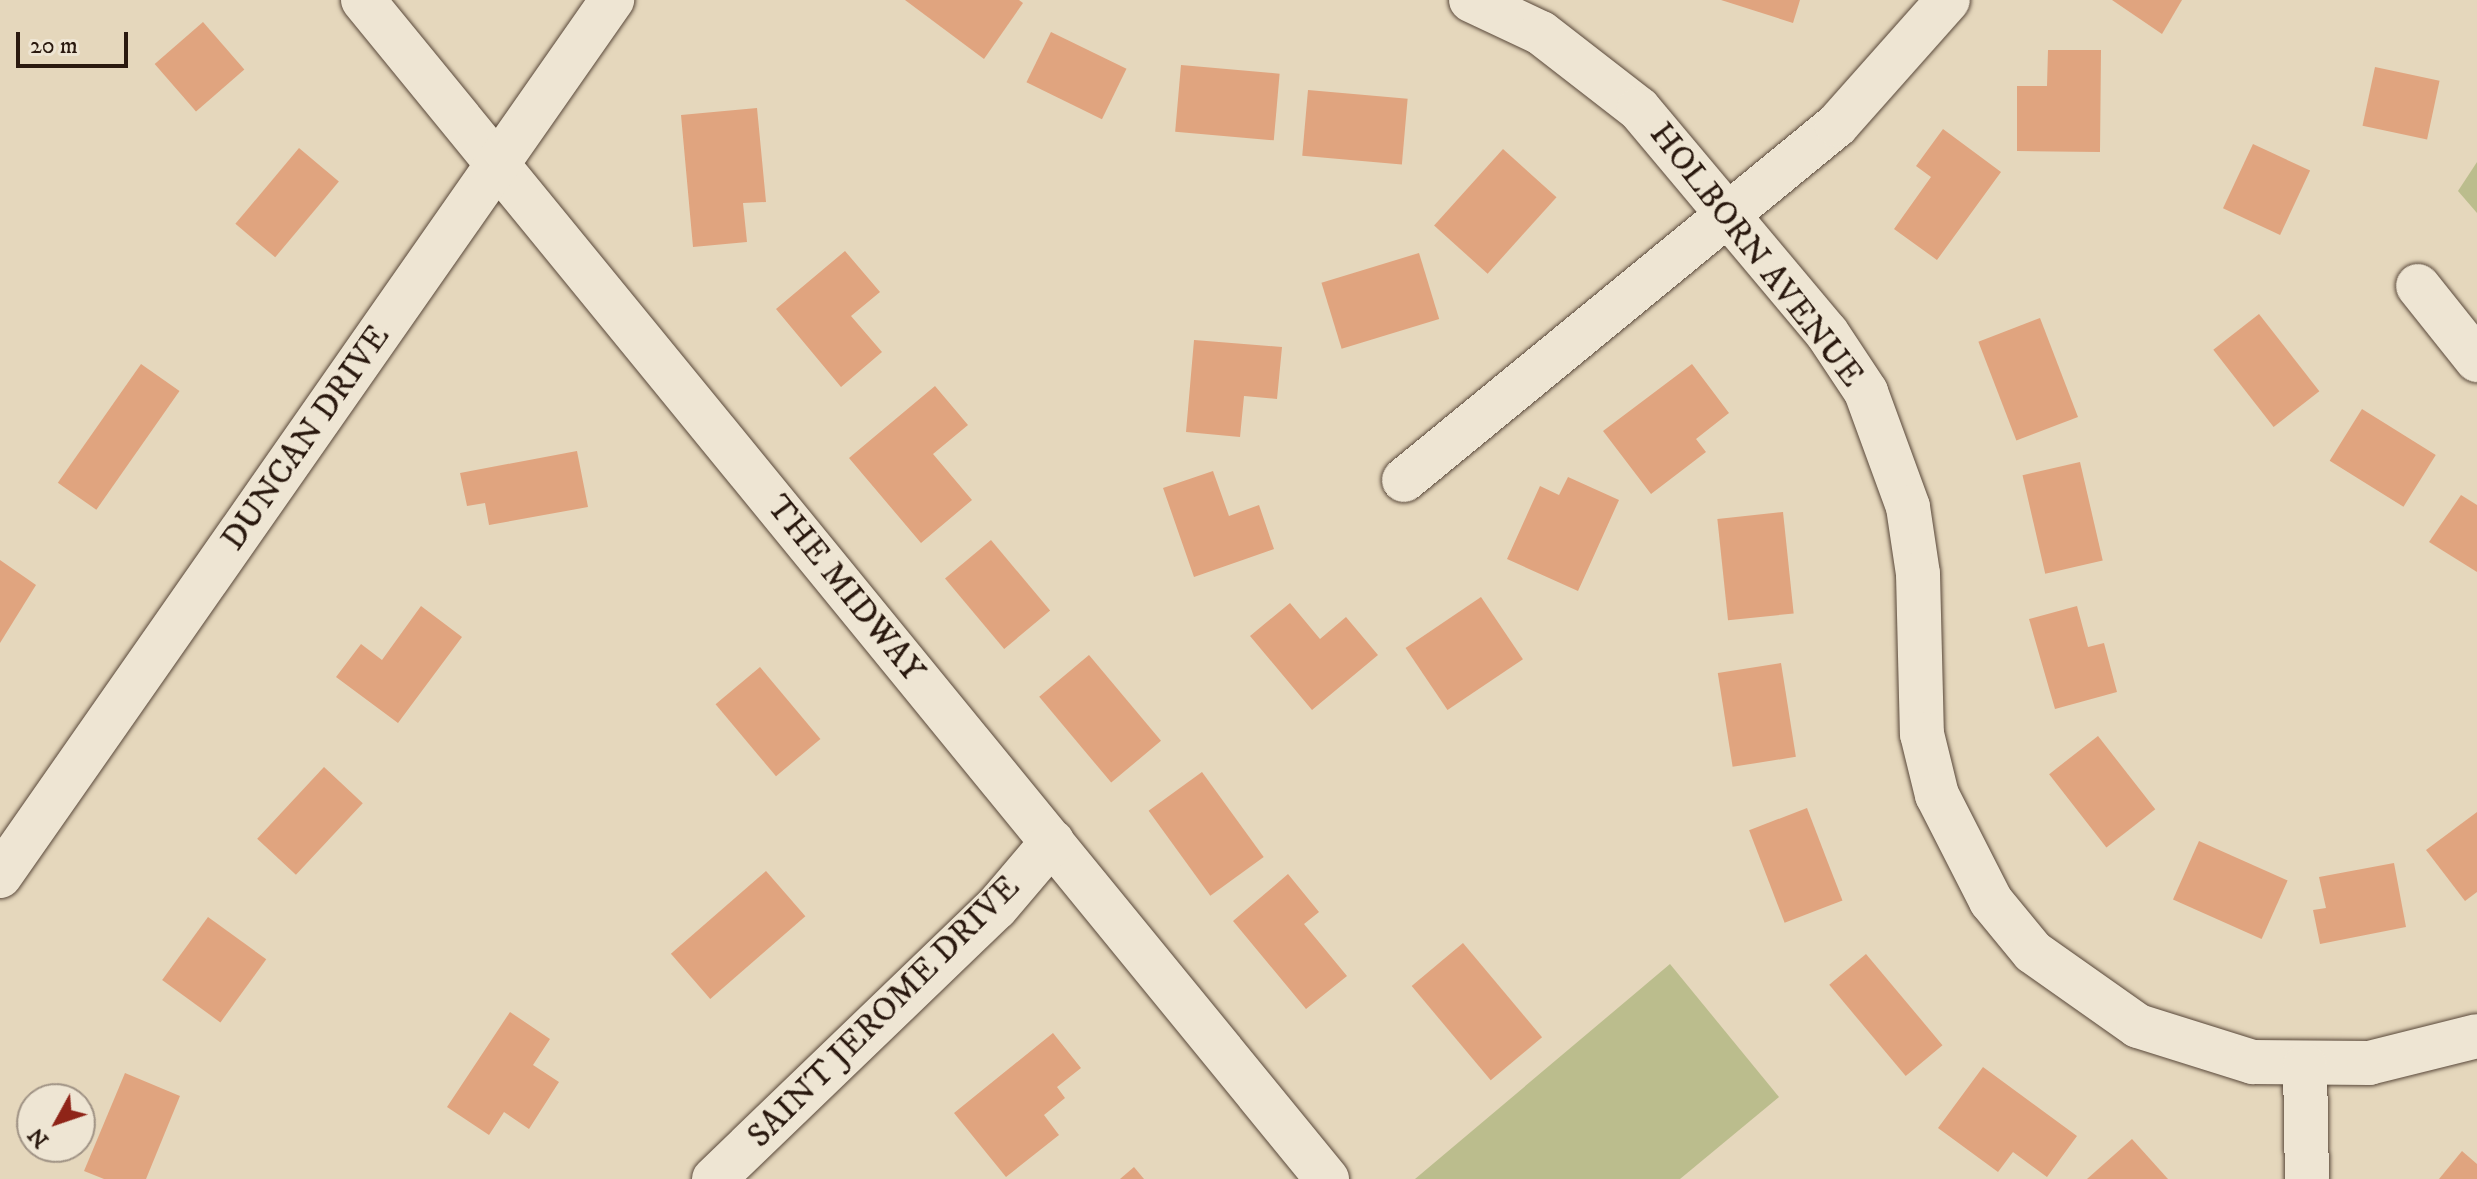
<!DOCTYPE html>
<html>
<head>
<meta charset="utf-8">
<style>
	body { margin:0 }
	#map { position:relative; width:2477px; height:1179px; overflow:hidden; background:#e5d7bc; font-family:"IM FELL DW Pica",serif }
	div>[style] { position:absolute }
	.green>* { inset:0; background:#bbbd8d }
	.building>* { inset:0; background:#e0a47f; transform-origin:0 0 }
	.roads { filter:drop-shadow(0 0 2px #59483a) drop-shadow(0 0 2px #59483a) }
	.minor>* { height:44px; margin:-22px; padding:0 22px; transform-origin:22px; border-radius:22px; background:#eee5d3 }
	span { translate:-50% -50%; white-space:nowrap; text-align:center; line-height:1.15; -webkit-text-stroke:6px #eee5d3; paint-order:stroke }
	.street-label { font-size:34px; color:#2a190f }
	.north { position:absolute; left:16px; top:1083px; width:80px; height:80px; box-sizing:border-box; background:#eee5d3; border:2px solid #a09385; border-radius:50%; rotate:230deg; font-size:22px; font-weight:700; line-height:32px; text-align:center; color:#2a190f }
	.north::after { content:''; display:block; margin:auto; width:28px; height:36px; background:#8f2418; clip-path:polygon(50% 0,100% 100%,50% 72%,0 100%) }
	.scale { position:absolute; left:16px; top:32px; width:112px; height:36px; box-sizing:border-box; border:4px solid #2a190f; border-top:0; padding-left:10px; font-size:24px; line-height:28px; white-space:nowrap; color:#2a190f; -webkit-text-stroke:6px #eee5d3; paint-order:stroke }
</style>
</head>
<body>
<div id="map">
	<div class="green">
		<i style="clip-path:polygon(2477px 162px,2477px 213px,2458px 191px)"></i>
		<i style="clip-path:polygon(1670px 964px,1779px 1097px,1680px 1179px,1415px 1179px)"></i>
	</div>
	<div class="building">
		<i style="clip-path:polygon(905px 0,1019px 0,1023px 3px,984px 59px)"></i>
		<i style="clip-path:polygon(1721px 0,1800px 0,1793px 23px)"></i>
		<i style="clip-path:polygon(2112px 0,2182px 0,2162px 34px)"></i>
		<i style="left:203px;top:22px;width:63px;height:64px;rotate:49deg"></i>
		<i style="left:1051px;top:32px;width:84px;height:56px;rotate:26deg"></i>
		<i style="clip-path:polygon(2048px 50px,2101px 50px,2100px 152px,2017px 151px,2017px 86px,2047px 86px)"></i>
		<i style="left:1181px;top:65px;width:99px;height:67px;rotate:5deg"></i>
		<i style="left:2375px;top:67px;width:66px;height:60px;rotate:12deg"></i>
		<i style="left:1308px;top:90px;width:100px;height:66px;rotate:5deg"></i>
		<i style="clip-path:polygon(757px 108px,766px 202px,743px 203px,747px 242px,693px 247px,681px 115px)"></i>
		<i style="clip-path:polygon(1943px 129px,2001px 172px,1937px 260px,1894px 229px,1931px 177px,1916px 166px)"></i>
		<i style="left:2253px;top:144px;width:63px;height:71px;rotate:25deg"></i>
		<i style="left:299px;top:148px;width:52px;height:99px;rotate:40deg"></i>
		<i style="left:1503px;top:149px;width:72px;height:103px;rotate:42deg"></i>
		<i style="clip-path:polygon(845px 251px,880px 292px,851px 316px,882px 352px,841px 387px,776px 309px)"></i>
		<i style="left:1419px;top:253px;width:69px;height:102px;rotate:73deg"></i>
		<i style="left:2259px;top:314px;width:98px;height:58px;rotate:52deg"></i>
		<i style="left:2040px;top:318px;width:106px;height:66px;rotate:69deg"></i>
		<i style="clip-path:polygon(1194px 340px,1282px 347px,1277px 399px,1244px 396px,1240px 437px,1186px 432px)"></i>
		<i style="left:141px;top:364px;width:47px;height:145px;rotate:35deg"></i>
		<i style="clip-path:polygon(1692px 364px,1729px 413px,1696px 439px,1706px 452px,1651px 494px,1603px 431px)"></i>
		<i style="clip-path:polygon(935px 386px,968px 425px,933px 454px,972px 500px,921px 543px,849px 458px)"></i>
		<i style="left:2362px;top:409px;width:87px;height:61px;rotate:32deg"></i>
		<i style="clip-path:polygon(577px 451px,588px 507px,489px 525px,485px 503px,467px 506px,460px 473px)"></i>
		<i style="left:2080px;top:462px;width:101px;height:59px;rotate:77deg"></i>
		<i style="clip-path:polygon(1213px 471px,1229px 516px,1259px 505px,1274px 549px,1194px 577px,1163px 488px)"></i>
		<i style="clip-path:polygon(1568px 477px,1619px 500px,1578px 591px,1507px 559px,1540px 486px,1559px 495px)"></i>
		<i style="clip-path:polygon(2461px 495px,2477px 505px,2477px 572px,2429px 542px)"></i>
		<i style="left:1783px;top:512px;width:102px;height:66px;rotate:84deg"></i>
		<i style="left:991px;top:540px;width:92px;height:60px;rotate:50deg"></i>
		<i style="clip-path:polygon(0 560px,36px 585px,0 643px)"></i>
		<i style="left:1481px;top:597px;width:75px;height:91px;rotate:56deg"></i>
		<i style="clip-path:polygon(1290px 603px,1320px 639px,1346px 617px,1378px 655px,1312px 710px,1250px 636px)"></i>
		<i style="clip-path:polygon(421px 606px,462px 637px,398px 723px,336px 677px,361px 644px,382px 660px)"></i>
		<i style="clip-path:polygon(2077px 606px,2088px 647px,2104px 643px,2117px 692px,2055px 709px,2029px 619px)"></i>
		<i style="left:1089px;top:655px;width:112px;height:65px;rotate:50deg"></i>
		<i style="left:1781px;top:663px;width:95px;height:64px;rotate:81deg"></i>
		<i style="left:760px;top:667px;width:94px;height:58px;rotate:50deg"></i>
		<i style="left:2098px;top:736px;width:93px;height:62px;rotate:52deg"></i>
		<i style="left:324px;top:767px;width:53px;height:98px;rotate:43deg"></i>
		<i style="left:1202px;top:772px;width:105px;height:66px;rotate:54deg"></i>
		<i style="left:1807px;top:808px;width:99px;height:62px;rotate:69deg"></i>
		<i style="clip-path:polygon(2477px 812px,2477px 892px,2465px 901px,2426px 850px)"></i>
		<i style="left:2199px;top:841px;width:97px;height:64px;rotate:24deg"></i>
		<i style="clip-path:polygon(2394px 863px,2406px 927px,2320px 944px,2313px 910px,2326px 908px,2319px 877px)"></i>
		<i style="left:766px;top:871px;width:60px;height:126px;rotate:49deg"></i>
		<i style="clip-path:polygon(1288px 874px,1319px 912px,1304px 924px,1347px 976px,1306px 1009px,1233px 921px)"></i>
		<i style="left:208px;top:917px;width:72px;height:78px;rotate:36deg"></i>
		<i style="left:1463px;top:943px;width:123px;height:67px;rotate:50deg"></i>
		<i style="left:1866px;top:954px;width:119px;height:48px;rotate:50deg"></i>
		<i style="clip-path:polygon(510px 1012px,550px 1039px,533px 1065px,559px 1082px,529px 1129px,504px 1112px,489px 1135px,447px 1107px)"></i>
		<i style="clip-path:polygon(1053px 1033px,1081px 1068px,1057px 1087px,1065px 1098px,1044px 1115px,1059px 1135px,1006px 1177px,954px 1113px)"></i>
		<i style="clip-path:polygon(1983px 1067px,2077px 1136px,2047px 1177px,2013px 1152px,1998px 1172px,1938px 1128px)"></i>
		<i style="clip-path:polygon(125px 1073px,180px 1096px,146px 1179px,104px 1179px,84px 1171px)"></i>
		<i style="clip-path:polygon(2132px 1139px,2168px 1179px,2087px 1179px)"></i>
		<i style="clip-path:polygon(2462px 1151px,2477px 1164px,2477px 1179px,2439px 1179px)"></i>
		<i style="clip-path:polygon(1134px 1167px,1144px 1179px,1120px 1179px)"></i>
	</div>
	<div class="roads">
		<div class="minor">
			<i style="left:363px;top:0;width:1523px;rotate:50.73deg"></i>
			<i style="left:1471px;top:0;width:77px;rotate:25.2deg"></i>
			<i style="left:1541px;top:33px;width:124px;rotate:37.8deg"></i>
			<i style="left:1639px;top:109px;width:292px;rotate:50deg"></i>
			<i style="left:1827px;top:333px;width:71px;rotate:56.5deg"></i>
			<i style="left:1866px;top:392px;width:122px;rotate:69.9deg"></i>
			<i style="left:1908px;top:507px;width:68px;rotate:81.5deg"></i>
			<i style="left:1918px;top:574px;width:160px;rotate:88.6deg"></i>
			<i style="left:1922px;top:734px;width:63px;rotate:76.2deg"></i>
			<i style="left:1937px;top:795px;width:119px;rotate:63deg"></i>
			<i style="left:1991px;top:901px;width:66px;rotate:50.5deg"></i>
			<i style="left:2033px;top:952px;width:128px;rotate:35.2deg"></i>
			<i style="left:2138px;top:1026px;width:121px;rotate:17.4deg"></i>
			<i style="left:2253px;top:1062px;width:116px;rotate:0.5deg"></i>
			<i style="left:2369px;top:1063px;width:111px;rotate:-14deg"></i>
			<i style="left:2418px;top:286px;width:95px;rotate:51.4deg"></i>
			<i style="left:1404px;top:480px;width:560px;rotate:-39.35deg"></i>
			<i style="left:1837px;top:125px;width:167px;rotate:-48.4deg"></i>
			<i style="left:0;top:876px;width:1069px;rotate:-55.06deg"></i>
			<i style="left:2305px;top:1066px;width:113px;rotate:89deg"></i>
			<i style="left:714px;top:1179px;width:391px;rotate:-43.9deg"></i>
			<i style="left:996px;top:908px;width:87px;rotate:-49.7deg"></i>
		</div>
	</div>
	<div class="street-label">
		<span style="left:1756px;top:255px;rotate:52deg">HOLBORN AVENUE</span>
		<span style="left:306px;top:438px;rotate:-55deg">DUNCAN DRIVE</span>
		<span style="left:845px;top:589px;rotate:51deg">THE MIDWAY</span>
		<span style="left:884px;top:1012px;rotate:-45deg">SAINT JEROME DRIVE</span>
	</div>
	<div class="north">N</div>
	<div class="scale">20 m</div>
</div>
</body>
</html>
